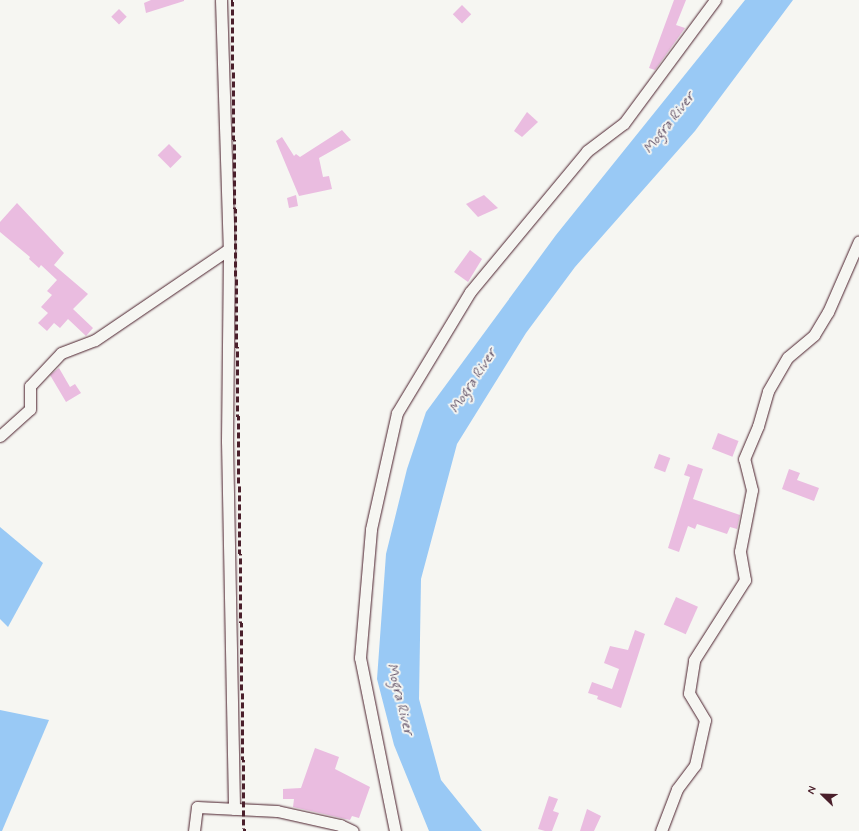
<!DOCTYPE html>
<html>
<head>
<meta charset="utf-8">
<style>
	body { margin:0 }
	#map { position:relative; width:859px; height:831px; overflow:hidden; background:#f6f6f2; font-family:Mynerve,sans-serif }
	div>[style] { position:absolute }
	.water>* { inset:0; background:#99c9f5 }
	.building>* { inset:0; background:#eabce0; transform-origin:0 0 }
	.roads { filter:drop-shadow(0 0 1px #4a1f2b) drop-shadow(0 0 1px #4a1f2b) }
	.minor>* { height:11px; margin:-5.5px; padding:0 5.5px; transform-origin:5.5px; border-radius:5.5px; background:#f6f6f2 }
	.rail>* { height:3px; margin-top:-1.5px; transform-origin:0; background:repeating-linear-gradient(90deg,#4a1f2b 0 6px,transparent 0 9px) }
	span { translate:-50% -50%; white-space:nowrap; text-align:center; line-height:1.15; -webkit-text-stroke:4px #f6f6f2; paint-order:stroke }
	.water-label { font-size:14px; color:#625268; font-style:italic }
	.north { position:absolute; left:803px; top:775px; width:40px; height:40px; -webkit-text-stroke:3px #f6f6f2; paint-order:stroke; rotate:293deg; font-size:11px; font-weight:700; line-height:16px; text-align:center; color:#4a1f2b }
	.north::after { content:''; display:block; margin:auto; width:14px; height:18px; background:#4a1f2b; clip-path:polygon(50% 0,100% 100%,50% 72%,0 100%) }
</style>
</head>
<body>
<div id="map">
	<div class="water">
		<i style="clip-path:polygon(745px 0,793px 0,695px 131px,575px 267px,526px 333px,457px 444px,421px 579px,419px 699px,441px 780px,482px 831px,429px 831px,394px 745px,377px 679px,386px 554px,407px 469px,426px 412px,556px 235px)"></i>
		<i style="clip-path:polygon(0 527px,43px 563px,8px 627px,0 619px)"></i>
		<i style="clip-path:polygon(0 710px,49px 720px,2px 831px,0 831px)"></i>
	</div>
	<div class="building">
		<i style="clip-path:polygon(151px 0,184px 0,184px 1px,146px 13px,144px 3px)"></i>
		<i style="clip-path:polygon(674px 0,686px 0,676px 25px,685px 28px,655px 70px,649px 68px)"></i>
		<i style="left:462px;top:5px;width:13px;height:13px;rotate:45deg"></i>
		<i style="left:119px;top:9px;width:11px;height:11px;rotate:45deg"></i>
		<i style="clip-path:polygon(527px 112px,538px 122px,522px 137px,514px 131px)"></i>
		<i style="clip-path:polygon(342px 130px,351px 140px,319px 158px,323px 177px,329px 176px,332px 189px,299px 196px,276px 141px,282px 137px,294px 156px,296px 154px,300px 157px)"></i>
		<i style="left:169px;top:144px;width:18px;height:16px;rotate:45deg"></i>
		<i style="clip-path:polygon(296px 195px,298px 206px,289px 208px,287px 198px)"></i>
		<i style="clip-path:polygon(484px 195px,498px 208px,478px 217px,466px 204px)"></i>
		<i style="clip-path:polygon(17px 203px,64px 253px,54px 265px,88px 294px,73px 309px,93px 328px,86px 336px,68px 319px,60px 328px,54px 323px,47px 331px,38px 323px,48px 313px,41px 307px,52px 295px,47px 291px,57px 280px,41px 265px,39px 268px,29px 259px,30px 257px,0 232px,0 222px)"></i>
		<i style="clip-path:polygon(470px 250px,482px 259px,468px 282px,454px 272px)"></i>
		<i style="clip-path:polygon(59px 368px,70px 387px,75px 384px,81px 393px,66px 402px,50px 375px)"></i>
		<i style="left:718px;top:433px;width:22px;height:17px;rotate:21deg"></i>
		<i style="left:659px;top:454px;width:12px;height:15px;rotate:20deg"></i>
		<i style="clip-path:polygon(688px 464px,703px 469px,693px 499px,740px 515px,737px 529px,730px 527px,727px 534px,697px 524px,695px 529px,688px 526px,679px 552px,668px 548px,690px 477px,684px 475px)"></i>
		<i style="clip-path:polygon(789px 469px,800px 473px,797px 480px,819px 488px,814px 501px,782px 489px)"></i>
		<i style="left:676px;top:597px;width:24px;height:30px;rotate:24deg"></i>
		<i style="clip-path:polygon(635px 630px,645px 634px,621px 708px,597px 699px,598px 696px,588px 693px,592px 682px,612px 689px,619px 669px,604px 663px,610px 646px,628px 650px)"></i>
		<i style="clip-path:polygon(315px 748px,339px 757px,335px 769px,370px 787px,359px 818px,352px 816px,350px 820px,293px 807px,294px 799px,283px 799px,283px 789px,301px 788px)"></i>
		<i style="clip-path:polygon(549px 796px,558px 799px,553px 811px,559px 813px,552px 831px,545px 831px,538px 829px)"></i>
		<i style="clip-path:polygon(587px 809px,601px 816px,594px 831px,580px 831px)"></i>
	</div>
	<div class="roads">
		<div class="minor">
			<i style="left:221px;top:0;width:249px;rotate:88.2deg"></i>
			<i style="left:229px;top:249px;width:192px;rotate:90.6deg"></i>
			<i style="left:227px;top:441px;width:368px;rotate:88.9deg"></i>
			<i style="left:0;top:436px;width:40px;rotate:-42deg"></i>
			<i style="left:30px;top:409px;width:23px;rotate:-90deg"></i>
			<i style="left:30px;top:386px;width:45px;rotate:-46.8deg"></i>
			<i style="left:61px;top:353px;width:36px;rotate:-21deg"></i>
			<i style="left:95px;top:340px;width:162px;rotate:-34.2deg"></i>
			<i style="left:194px;top:831px;width:24px;rotate:-83deg"></i>
			<i style="left:197px;top:807px;width:80px;rotate:2.9deg"></i>
			<i style="left:277px;top:811px;width:65px;rotate:12.5deg"></i>
			<i style="left:340px;top:825px;width:14px;rotate:25deg"></i>
			<i style="left:395px;top:831px;width:177px;rotate:-101.4deg"></i>
			<i style="left:360px;top:658px;width:129px;rotate:-85.1deg"></i>
			<i style="left:371px;top:529px;width:119px;rotate:-77.4deg"></i>
			<i style="left:397px;top:413px;width:141px;rotate:-58.9deg"></i>
			<i style="left:470px;top:292px;width:183px;rotate:-50.3deg"></i>
			<i style="left:587px;top:151px;width:46px;rotate:-37.1deg"></i>
			<i style="left:624px;top:123px;width:153px;rotate:-53.5deg"></i>
			<i style="left:661px;top:831px;width:45px;rotate:-69.1deg"></i>
			<i style="left:677px;top:789px;width:30px;rotate:-53deg"></i>
			<i style="left:695px;top:765px;width:46px;rotate:-77.5deg"></i>
			<i style="left:705px;top:720px;width:31px;rotate:-121deg"></i>
			<i style="left:689px;top:693px;width:33px;rotate:-81deg"></i>
			<i style="left:694px;top:660px;width:95px;rotate:-57.5deg"></i>
			<i style="left:745px;top:580px;width:29px;rotate:-100deg"></i>
			<i style="left:740px;top:551px;width:62px;rotate:-78.9deg"></i>
			<i style="left:752px;top:490px;width:32px;rotate:-104deg"></i>
			<i style="left:744px;top:459px;width:36px;rotate:-67deg"></i>
			<i style="left:758px;top:426px;width:36px;rotate:-74deg"></i>
			<i style="left:768px;top:391px;width:39px;rotate:-60deg"></i>
			<i style="left:788px;top:357px;width:34px;rotate:-40deg"></i>
			<i style="left:814px;top:335px;width:27px;rotate:-59deg"></i>
			<i style="left:828px;top:312px;width:77px;rotate:-66.4deg"></i>
		</div>
	</div>
	<div class="rail">
		<i style="left:232px;top:0;width:831px;rotate:89.17deg"></i>
	</div>
	<div class="water-label">
		<span style="left:669px;top:123px;rotate:-52deg">Mogra River</span>
		<span style="left:473px;top:381px;rotate:-57deg">Mogra River</span>
		<span style="left:400px;top:699px;rotate:76deg">Mogra River</span>
	</div>
	<div class="north">N</div>
</div>
</body>
</html>
